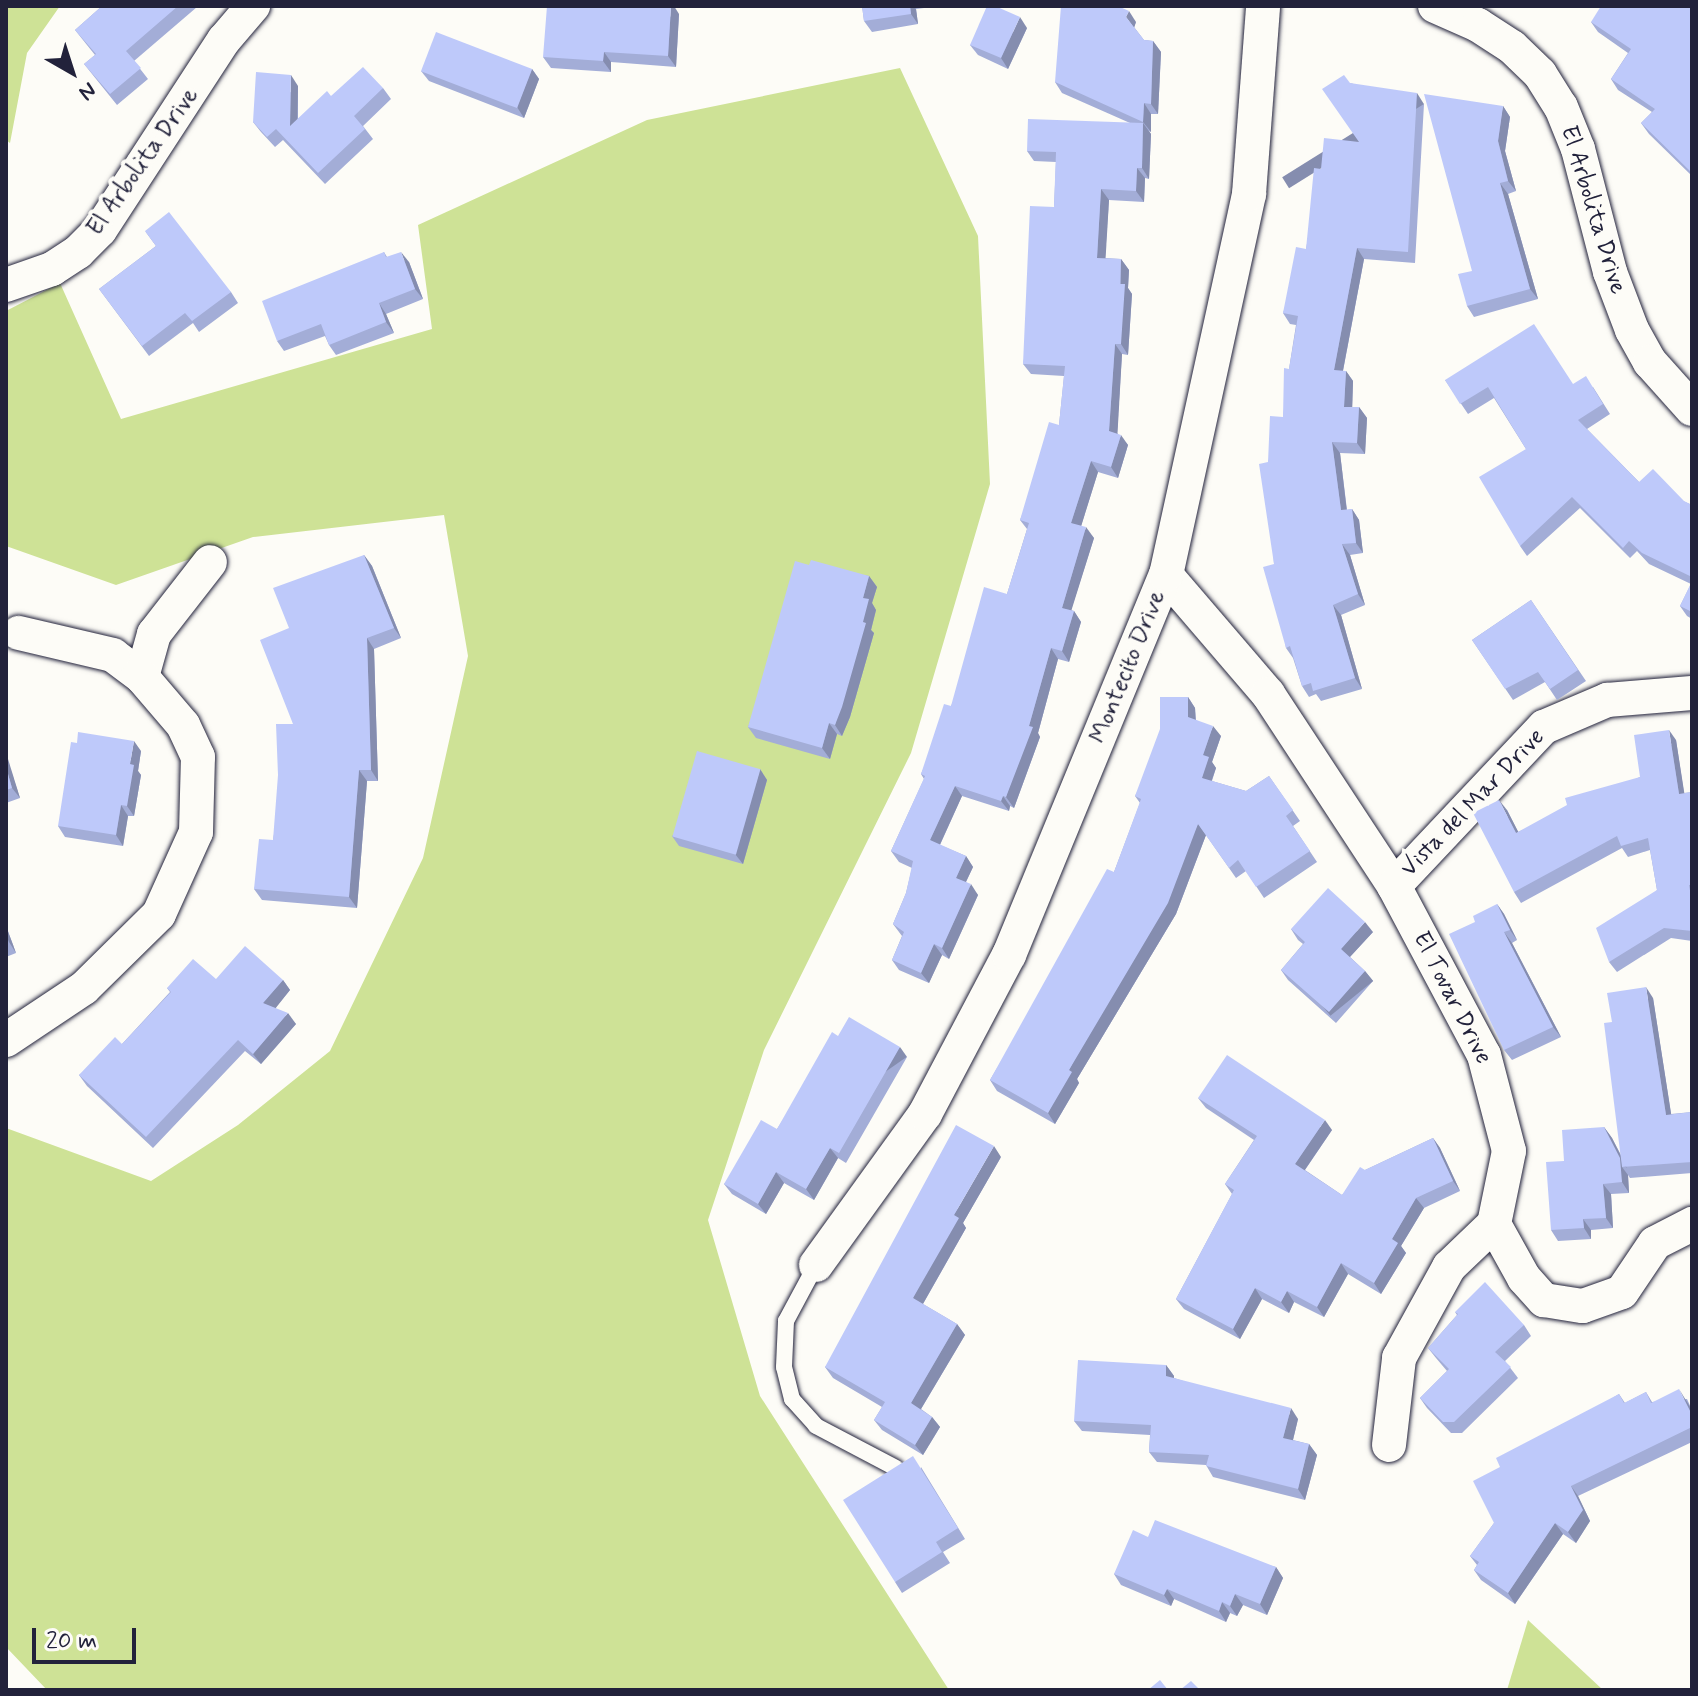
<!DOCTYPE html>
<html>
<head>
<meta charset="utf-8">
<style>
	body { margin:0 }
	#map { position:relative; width:1698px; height:1696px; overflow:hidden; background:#fdfcf7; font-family:Mynerve,sans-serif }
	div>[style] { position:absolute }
	.green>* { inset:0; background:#cee296 }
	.roads { filter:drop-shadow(0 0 2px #22223b) drop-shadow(0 0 2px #22223b) }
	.service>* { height:16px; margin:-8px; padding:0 8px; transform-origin:8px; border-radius:8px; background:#fdfcf7 }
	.minor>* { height:34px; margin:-17px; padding:0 17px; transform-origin:17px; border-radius:17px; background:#fdfcf7 }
	.wall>* { inset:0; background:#a3add7 }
	.shaded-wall>* { inset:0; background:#858daf; transform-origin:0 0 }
	.building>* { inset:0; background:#bec9fa; transform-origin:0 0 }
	span { translate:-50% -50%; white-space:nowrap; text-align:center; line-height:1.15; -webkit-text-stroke:8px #fdfcf7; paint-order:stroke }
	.street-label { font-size:24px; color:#22223b }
	.frame { position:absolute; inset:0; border:8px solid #22223b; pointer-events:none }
	.north { position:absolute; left:32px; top:32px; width:80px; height:80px; -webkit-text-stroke:6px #fdfcf7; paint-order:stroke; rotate:141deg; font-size:22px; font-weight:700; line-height:32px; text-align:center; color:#22223b }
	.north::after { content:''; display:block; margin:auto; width:28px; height:36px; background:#22223b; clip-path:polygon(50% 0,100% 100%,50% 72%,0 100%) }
	.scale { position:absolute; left:32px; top:1628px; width:104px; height:36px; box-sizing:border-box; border:4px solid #22223b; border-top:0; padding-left:10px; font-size:24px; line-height:28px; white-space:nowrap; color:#22223b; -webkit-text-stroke:6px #fdfcf7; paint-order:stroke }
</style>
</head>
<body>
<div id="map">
	<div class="green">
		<i style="clip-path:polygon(6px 6px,60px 6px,27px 53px,10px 143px,6px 140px)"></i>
		<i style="clip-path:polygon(900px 68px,978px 236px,990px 484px,911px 753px,764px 1050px,708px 1220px,760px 1396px,949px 1690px,47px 1690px,6px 1647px,6px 1128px,151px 1181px,238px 1125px,330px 1051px,423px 858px,468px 656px,444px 515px,253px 537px,116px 585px,6px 546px,6px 311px,60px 283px,121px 419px,432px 329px,418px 225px,647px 120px)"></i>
		<i style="clip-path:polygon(1528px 1620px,1603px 1690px,1507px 1690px)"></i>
	</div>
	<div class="roads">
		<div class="service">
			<i style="left:816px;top:1265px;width:64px;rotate:118.2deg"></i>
			<i style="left:786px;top:1321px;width:46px;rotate:92.5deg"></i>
			<i style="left:784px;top:1367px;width:33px;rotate:76deg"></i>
			<i style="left:792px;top:1399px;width:36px;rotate:48deg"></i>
			<i style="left:816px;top:1426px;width:90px;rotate:27.7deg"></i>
		</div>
		<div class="minor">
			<i style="left:1435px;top:6px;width:47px;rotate:23.8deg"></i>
			<i style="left:1478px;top:25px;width:40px;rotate:32.9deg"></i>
			<i style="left:1512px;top:47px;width:39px;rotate:44deg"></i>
			<i style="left:1540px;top:74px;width:39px;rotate:58deg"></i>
			<i style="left:1561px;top:107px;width:45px;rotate:68deg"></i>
			<i style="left:1578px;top:149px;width:127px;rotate:75.4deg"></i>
			<i style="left:1610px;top:272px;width:62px;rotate:69.2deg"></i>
			<i style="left:1632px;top:330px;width:37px;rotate:61deg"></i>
			<i style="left:1650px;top:362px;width:63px;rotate:48.2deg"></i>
			<i style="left:6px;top:285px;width:49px;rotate:-19.2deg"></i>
			<i style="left:52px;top:269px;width:31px;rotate:-33deg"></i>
			<i style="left:78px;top:252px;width:31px;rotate:-45deg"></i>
			<i style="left:100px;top:230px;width:227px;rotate:-56.9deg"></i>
			<i style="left:224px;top:40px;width:45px;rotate:-49.5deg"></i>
			<i style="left:1166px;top:575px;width:157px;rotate:49.4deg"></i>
			<i style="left:1268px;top:694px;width:230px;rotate:56.7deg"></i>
			<i style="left:1394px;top:886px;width:191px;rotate:62deg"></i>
			<i style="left:1484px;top:1055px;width:99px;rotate:75.4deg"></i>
			<i style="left:1509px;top:1151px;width:75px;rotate:101.6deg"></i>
			<i style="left:1494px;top:1224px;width:62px;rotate:60.9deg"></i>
			<i style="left:1524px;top:1278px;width:30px;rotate:48deg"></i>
			<i style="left:1544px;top:1300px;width:39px;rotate:9deg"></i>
			<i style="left:1583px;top:1306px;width:41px;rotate:-19.7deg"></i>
			<i style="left:1622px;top:1292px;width:59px;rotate:-56deg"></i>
			<i style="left:1655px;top:1243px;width:42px;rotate:-27.2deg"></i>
			<i style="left:142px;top:677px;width:45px;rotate:-74.4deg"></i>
			<i style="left:154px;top:634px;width:91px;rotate:-52.1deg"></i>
			<i style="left:1394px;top:886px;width:219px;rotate:-46.7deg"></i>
			<i style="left:1544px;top:727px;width:69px;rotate:-23.2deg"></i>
			<i style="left:1607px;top:700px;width:85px;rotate:-4.7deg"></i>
			<i style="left:6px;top:1040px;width:94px;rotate:-33.7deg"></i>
			<i style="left:84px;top:988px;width:105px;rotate:-44.6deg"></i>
			<i style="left:159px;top:914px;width:90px;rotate:-65.7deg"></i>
			<i style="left:196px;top:832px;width:75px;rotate:-88.5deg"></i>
			<i style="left:198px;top:757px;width:35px;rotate:-115deg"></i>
			<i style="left:183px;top:725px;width:63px;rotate:-130.5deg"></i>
			<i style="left:142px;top:677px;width:36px;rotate:-143deg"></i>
			<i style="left:113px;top:655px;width:97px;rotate:-166.8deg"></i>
			<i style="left:816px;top:1265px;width:186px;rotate:-54.2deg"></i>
			<i style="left:925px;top:1114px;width:180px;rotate:-62.2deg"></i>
			<i style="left:1009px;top:955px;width:411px;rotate:-67.6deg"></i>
			<i style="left:1166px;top:575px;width:390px;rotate:-77.7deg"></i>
			<i style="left:1249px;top:194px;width:189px;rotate:-85.7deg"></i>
			<i style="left:1389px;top:1445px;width:88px;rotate:-83.4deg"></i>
			<i style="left:1399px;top:1358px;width:104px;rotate:-61.2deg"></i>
			<i style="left:1449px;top:1267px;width:62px;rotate:-43.7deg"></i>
		</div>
	</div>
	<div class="wall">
		<i style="clip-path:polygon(102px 6px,197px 7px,134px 61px,148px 79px,117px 105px,84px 64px,95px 55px,75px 30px)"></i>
		<i style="clip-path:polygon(862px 6px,924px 6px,924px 8px,916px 9px,918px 24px,872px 32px,864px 21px)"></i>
		<i style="clip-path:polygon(1692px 6px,1692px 176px,1649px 134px,1641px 123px,1652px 112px,1618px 90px,1611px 79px,1628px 53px,1598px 32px,1591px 22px)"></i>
		<i style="clip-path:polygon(679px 14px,676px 67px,611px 62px,611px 72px,551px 68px,543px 57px)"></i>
		<i style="clip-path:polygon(1136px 22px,1134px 27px,1144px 40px,1153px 41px,1161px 52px,1158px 114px,1151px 114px,1151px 132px,1149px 131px,1151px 134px,1149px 179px,1145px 178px,1144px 202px,1109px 200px,1105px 258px,1121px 259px,1129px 270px,1128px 288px,1132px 294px,1128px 355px,1122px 354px,1117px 433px,1128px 445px,1118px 478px,1098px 472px,1081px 526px,1094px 538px,1071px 610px,1074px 611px,1081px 622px,1069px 662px,1058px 659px,1038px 733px,1040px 737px,1014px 808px,1010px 806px,1009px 811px,962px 796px,940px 845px,966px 856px,973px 867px,966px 882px,978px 895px,949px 959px,942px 955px,929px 983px,899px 970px,892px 960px,902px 936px,893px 924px,906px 893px,912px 868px,899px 862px,891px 851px,924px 779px,921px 774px,951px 706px,1007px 594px,1027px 529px,1020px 520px,1059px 425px,1064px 376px,1031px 374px,1023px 364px,1054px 207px,1056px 162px,1034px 161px,1027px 151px,1130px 123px,1062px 93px,1055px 82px)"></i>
		<i style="clip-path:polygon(1027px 28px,1008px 69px,978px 55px,970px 45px)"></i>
		<i style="clip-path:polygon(532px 69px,539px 79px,524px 118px,429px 81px,421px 71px)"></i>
		<i style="clip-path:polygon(1350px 83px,1424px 104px,1415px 263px,1364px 259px,1343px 371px,1346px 371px,1353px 381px,1352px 407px,1359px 407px,1367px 418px,1365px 454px,1340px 453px,1347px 510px,1352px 509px,1359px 520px,1363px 553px,1350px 555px,1365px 605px,1341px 615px,1362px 689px,1321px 701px,1316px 694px,1309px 697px,1302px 686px,1293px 658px,1286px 648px,1274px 564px,1268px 462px,1283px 417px,1289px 369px,1296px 325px,1290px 324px,1283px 313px,1306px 249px,1321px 169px,1359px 142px)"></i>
		<i style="clip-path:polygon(298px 86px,298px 119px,331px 96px,383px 88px,391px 99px,363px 126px,373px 139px,325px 184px,283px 140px,275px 147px,261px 132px,253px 122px)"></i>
		<i style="clip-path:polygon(1503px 106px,1510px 117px,1505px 151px,1516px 191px,1508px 194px,1538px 299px,1474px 317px,1467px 306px,1472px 271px)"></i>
		<i style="clip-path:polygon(145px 231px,231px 292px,238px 303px,199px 332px,193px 323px,149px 356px,99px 289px,156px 246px)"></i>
		<i style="clip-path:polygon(384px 252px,387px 257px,409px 262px,423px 299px,386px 314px,394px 333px,336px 355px,329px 345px,325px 336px,284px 351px,277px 341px)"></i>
		<i style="clip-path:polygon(1445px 380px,1573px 384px,1593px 387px,1610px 414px,1587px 429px,1639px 482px,1692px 505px,1692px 619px,1687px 616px,1680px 606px,1691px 584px,1649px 564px,1637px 551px,1630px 558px,1580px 508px,1527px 556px,1520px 546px,1526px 449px,1494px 398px,1468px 414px)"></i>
		<i style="clip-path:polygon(364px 555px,372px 566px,401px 638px,374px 649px,378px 781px,367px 781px,357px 908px,262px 900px,254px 889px,273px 840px,293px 724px,289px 628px)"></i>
		<i style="clip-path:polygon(809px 565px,869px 576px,877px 587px,872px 603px,876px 610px,871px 630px,874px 633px,850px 717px,842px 736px,837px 734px,830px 759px,756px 738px,748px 727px)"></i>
		<i style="clip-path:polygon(1531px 600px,1586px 681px,1557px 700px,1545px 682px,1513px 700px,1472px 640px)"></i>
		<i style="clip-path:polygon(1188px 697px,1195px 708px,1196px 720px,1221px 736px,1212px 762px,1216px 768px,1212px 781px,1246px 791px,1269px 776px,1300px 821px,1293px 826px,1317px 862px,1264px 898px,1246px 871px,1236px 878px,1206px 835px,1176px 914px,1077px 1079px,1079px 1083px,1055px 1124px,997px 1091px,990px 1080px,1114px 872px,1140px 803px,1135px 796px)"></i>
		<i style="clip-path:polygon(1676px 740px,1684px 793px,1692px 792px,1692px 941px,1671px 938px,1617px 972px,1609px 962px,1657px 890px,1650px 850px,1628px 857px,1622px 848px,1521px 903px,1514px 892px,1507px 810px,1518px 832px,1640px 777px)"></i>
		<i style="clip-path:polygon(141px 751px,138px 771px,141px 775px,134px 816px,128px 816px,123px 846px,65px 837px,58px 826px)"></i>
		<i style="clip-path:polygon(6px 756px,20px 798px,6px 803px)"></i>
		<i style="clip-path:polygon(760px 769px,767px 780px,743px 864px,679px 846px,672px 836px)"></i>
		<i style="clip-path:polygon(1497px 904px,1504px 914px,1517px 940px,1512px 943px,1561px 1037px,1512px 1060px,1504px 1050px)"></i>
		<i style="clip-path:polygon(6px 926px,16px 953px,6px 957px)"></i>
		<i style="clip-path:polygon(1291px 929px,1373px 932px,1350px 957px,1365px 971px,1373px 981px,1336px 1023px,1288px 980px,1281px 970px,1303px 944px,1298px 940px)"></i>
		<i style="clip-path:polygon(216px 979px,283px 980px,290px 990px,275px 1008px,296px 1024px,261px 1064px,245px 1051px,153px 1148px,87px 1086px,79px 1075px,122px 1044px,170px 992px,167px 988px)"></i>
		<i style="clip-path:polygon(1653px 998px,1671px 1114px,1692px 1112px,1692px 1173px,1630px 1178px,1628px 1175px,1629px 1193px,1611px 1194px,1613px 1228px,1591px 1230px,1591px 1239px,1558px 1241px,1551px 1230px,1564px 1161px,1604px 1127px,1612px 1138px,1621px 1155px,1612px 1022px)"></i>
		<i style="clip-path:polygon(838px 1036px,907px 1057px,846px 1163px,838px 1158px,814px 1200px,784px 1183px,766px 1214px,732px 1194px,724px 1184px,777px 1129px)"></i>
		<i style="clip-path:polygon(1198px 1098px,1332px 1130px,1305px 1170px,1342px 1195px,1365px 1170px,1433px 1138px,1440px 1148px,1460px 1191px,1424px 1208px,1401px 1246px,1406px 1253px,1381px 1294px,1348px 1274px,1324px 1317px,1294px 1302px,1289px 1313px,1262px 1299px,1240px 1339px,1184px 1309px,1176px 1299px,1232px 1194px,1225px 1184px,1254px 1140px,1206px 1108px)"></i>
		<i style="clip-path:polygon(1001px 1157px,963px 1223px,966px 1228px,923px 1304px,957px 1324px,965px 1335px,921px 1409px,932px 1417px,940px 1427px,923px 1455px,882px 1430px,874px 1420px,882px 1407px,833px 1378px,825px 1367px)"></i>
		<i style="clip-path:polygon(1455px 1312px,1524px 1325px,1531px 1336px,1505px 1361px,1518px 1378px,1462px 1433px,1451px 1433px,1427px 1408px,1420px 1398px,1447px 1371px,1436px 1358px,1428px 1348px,1457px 1315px)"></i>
		<i style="clip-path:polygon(1166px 1365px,1174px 1376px,1174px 1378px,1298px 1419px,1293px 1440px,1309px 1444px,1317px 1455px,1305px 1500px,1213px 1477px,1206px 1465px,1157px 1462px,1149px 1452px,1150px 1435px,1082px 1431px,1074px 1421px)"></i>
		<i style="clip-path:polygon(1646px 1392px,1652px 1402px,1687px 1399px,1692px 1410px,1692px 1442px,1578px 1496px,1590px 1521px,1576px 1543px,1563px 1534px,1515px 1604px,1481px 1580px,1474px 1570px,1477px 1565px,1470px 1556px,1494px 1523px,1500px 1467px,1619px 1394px,1625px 1403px)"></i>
		<i style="clip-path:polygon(921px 1467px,965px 1539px,943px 1552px,950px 1563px,902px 1593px,895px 1582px)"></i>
		<i style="clip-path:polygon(1148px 1537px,1276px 1567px,1283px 1578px,1267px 1615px,1243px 1605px,1237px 1616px,1230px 1613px,1226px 1622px,1174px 1599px,1171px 1606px,1121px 1585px,1114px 1574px)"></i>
	</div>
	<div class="shaded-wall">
		<i style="clip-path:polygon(671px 6px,674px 6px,679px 14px,676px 67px,668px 56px)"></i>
		<i style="clip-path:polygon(910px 6px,914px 6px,916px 9px,918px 24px,911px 14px)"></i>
		<i style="clip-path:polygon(1129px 11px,1136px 22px,1134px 28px,1126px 17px)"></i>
		<i style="clip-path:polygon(1020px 17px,1027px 28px,1008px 69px,1001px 58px)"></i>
		<i style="clip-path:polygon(1153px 41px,1161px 52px,1158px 114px,1151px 104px)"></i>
		<i style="clip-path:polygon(604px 52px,611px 62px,611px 72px,603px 61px)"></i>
		<i style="clip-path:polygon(532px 69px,539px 79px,524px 118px,517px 107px)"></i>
		<i style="clip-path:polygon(291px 75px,298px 86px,297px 137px,290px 126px)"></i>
		<i style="left:1417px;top:93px;width:13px;height:159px;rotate:58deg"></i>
		<i style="clip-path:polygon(1144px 103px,1151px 114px,1151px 132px,1143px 122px)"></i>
		<i style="clip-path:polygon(1503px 106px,1510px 117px,1505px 151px,1516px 191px,1508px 181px,1498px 141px)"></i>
		<i style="clip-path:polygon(1143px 123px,1151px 134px,1149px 179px,1142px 168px)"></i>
		<i style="clip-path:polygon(1137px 168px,1145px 178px,1144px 202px,1136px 191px)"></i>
		<i style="clip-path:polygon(1500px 183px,1508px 194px,1538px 299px,1530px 289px)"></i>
		<i style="clip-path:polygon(1101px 189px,1109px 200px,1105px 268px,1097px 258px)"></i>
		<i style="clip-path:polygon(1357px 248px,1364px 259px,1341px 381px,1334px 370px)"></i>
		<i style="clip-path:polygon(401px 252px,409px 262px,423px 299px,415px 289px)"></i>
		<i style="clip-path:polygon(1121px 259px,1129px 270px,1128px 288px,1132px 294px,1128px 355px,1121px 344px)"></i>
		<i style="clip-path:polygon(379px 303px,386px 314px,394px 333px,386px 322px)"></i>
		<i style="clip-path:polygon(1115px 344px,1122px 354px,1117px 442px,1109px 431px)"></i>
		<i style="clip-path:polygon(1346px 371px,1353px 381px,1352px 417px,1344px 407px)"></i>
		<i style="clip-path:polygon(1359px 407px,1367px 418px,1365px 454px,1357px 443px)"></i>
		<i style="clip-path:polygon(1121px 435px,1128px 445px,1118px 478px,1111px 467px)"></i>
		<i style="clip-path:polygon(1332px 442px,1340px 453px,1348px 521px,1341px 510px)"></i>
		<i style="clip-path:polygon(1091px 461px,1098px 472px,1079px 533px,1071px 523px)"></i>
		<i style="clip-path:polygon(1352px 509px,1359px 520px,1363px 553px,1356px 543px)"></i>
		<i style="clip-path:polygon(1086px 527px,1094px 538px,1069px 618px,1062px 608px)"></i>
		<i style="clip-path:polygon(1342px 544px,1350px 555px,1365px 605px,1358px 594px)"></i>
		<i style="clip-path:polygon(364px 555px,372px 566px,401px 638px,394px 628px)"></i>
		<i style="clip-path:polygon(869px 576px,877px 587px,872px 603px,876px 610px,871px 630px,874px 633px,850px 717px,842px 736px,835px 725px,863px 622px,863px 598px)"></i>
		<i style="clip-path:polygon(1333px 605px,1341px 615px,1362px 689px,1355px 678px)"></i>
		<i style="clip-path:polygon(1074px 611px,1081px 622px,1069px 662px,1062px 651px)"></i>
		<i style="clip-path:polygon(367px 638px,374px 649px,378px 781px,371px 770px)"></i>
		<i style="clip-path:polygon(1051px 648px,1058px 659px,1038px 733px,1040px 737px,1014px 808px,1006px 797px,1029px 726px)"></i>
		<i style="clip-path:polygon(1188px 697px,1195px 708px,1196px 728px,1188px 717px)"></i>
		<i style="clip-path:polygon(829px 723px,837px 734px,830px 759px,822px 748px)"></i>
		<i style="clip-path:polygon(1213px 726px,1221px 736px,1212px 762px,1216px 768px,1209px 788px,1202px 778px,1203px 755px)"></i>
		<i style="clip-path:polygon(1669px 730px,1676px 740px,1686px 804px,1679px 794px)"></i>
		<i style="clip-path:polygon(134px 741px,141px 751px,138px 771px,141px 775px,134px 816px,127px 806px,130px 764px)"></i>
		<i style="clip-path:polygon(6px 756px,8px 759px,20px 798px,12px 788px,6px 767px)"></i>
		<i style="clip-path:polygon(760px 769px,767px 780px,743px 864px,735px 854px)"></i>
		<i style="clip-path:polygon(359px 770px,367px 781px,357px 908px,349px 897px)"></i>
		<i style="clip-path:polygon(955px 786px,962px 796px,937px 851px,930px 840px)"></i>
		<i style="clip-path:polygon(1003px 796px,1010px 806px,1009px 811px,1001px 801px)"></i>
		<i style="clip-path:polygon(1499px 800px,1507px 810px,1524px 843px,1516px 833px)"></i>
		<i style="clip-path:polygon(121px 805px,128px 816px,123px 846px,116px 835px)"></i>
		<i style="clip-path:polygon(1198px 824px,1206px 835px,1176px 914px,1077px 1079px,1079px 1083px,1055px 1124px,1048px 1113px,1069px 1070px)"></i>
		<i style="clip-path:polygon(966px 856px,973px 867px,963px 888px,956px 878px)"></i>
		<i style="clip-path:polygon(971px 884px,978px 895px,949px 959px,942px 948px)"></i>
		<i style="clip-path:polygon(1497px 904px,1504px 914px,1517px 940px,1510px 930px)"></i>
		<i style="clip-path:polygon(1365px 922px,1373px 932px,1348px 959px,1341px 949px)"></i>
		<i style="clip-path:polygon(6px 926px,16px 953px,9px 942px,6px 935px)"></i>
		<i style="clip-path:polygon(1504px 932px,1512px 943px,1561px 1037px,1553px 1027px)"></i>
		<i style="clip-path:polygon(934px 944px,942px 955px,929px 983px,921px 973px)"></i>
		<i style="left:1365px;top:971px;width:13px;height:55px;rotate:51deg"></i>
		<i style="clip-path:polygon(283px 980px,290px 990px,271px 1014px,263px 1003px)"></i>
		<i style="clip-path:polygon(1646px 987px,1653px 998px,1673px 1126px,1666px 1115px)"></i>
		<i style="clip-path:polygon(288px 1013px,296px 1024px,261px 1064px,253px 1054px)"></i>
		<i style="left:900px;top:1047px;width:12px;height:122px;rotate:55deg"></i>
		<i style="clip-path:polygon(1325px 1120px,1332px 1130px,1302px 1174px,1295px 1164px)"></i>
		<i style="clip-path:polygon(1604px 1127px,1612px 1138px,1627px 1168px,1626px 1167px,1622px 1167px,1628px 1175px,1629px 1193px,1622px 1182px)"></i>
		<i style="clip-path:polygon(1433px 1138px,1440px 1148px,1460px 1191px,1453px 1181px)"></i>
		<i style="clip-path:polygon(994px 1146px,1001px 1157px,963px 1223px,966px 1228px,920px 1309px,913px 1298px,954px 1215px)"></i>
		<i style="clip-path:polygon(830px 1148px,838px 1158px,814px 1200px,806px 1189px)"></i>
		<i style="clip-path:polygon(776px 1172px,784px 1183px,766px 1214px,758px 1204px)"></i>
		<i style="clip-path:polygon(1603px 1184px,1611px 1194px,1613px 1228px,1606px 1218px)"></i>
		<i style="clip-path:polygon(1416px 1198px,1424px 1208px,1401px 1246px,1406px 1253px,1381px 1294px,1374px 1283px,1392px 1239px)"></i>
		<i style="clip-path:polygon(1583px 1219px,1591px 1230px,1591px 1239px,1584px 1228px)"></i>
		<i style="clip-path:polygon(1341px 1263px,1348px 1274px,1324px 1317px,1317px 1307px)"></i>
		<i style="clip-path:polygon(1255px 1288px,1262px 1299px,1240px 1339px,1233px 1329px)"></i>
		<i style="clip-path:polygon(1287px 1291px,1294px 1302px,1289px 1313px,1281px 1302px)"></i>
		<i style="clip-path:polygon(957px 1324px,965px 1335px,918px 1414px,911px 1403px)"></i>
		<i style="clip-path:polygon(1166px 1365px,1174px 1376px,1173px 1386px,1166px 1376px)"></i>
		<i style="clip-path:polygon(1679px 1389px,1692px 1410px,1692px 1415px)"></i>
		<i style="clip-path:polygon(1291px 1408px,1298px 1419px,1291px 1448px,1283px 1438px)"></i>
		<i style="clip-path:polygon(932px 1417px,940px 1427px,923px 1455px,915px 1445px)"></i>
		<i style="clip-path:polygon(1309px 1444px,1317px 1455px,1305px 1500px,1298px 1489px)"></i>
		<i style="clip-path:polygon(1571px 1486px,1578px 1496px,1590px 1521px,1576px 1543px,1568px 1532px)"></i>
		<i style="clip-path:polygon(1555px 1523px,1563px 1534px,1515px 1604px,1508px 1593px)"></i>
		<i style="clip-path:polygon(1276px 1567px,1283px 1578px,1267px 1615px,1260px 1604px)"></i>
		<i style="clip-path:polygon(1167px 1589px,1174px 1599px,1171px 1606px,1164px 1595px)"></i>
		<i style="clip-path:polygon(1235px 1594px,1243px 1605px,1237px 1616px,1230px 1606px)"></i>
		<i style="clip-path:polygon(1222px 1602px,1230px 1613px,1226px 1622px,1219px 1611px)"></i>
	</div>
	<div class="building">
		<i style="clip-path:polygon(102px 6px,178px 6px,126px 51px,141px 68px,110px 94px,84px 64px,96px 54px,75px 30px)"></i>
		<i style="clip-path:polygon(547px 6px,671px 6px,668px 56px,604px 52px,603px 61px,543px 57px)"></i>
		<i style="clip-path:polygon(862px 6px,910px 6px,911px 14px,864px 21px)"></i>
		<i style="clip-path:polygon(987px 6px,995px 6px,1020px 17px,1001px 58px,970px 45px)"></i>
		<i style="clip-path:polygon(1061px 6px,1118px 6px,1129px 11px,1126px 17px,1144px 40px,1153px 41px,1151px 104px,1144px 103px,1143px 122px,1055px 82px)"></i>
		<i style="clip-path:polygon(1601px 6px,1692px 6px,1692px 173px,1641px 123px,1655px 109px,1611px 79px,1631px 49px,1591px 22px)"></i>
		<i style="left:436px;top:32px;width:103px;height:42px;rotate:21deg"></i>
		<i style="clip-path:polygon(363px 67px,383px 88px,354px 116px,365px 129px,318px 173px,276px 129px,267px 137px,253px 122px,256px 72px,291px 75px,290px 126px,327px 91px,331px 96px)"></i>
		<i style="clip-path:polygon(1344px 75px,1350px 83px,1417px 93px,1408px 252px,1357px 248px,1334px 370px,1346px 371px,1344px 407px,1359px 407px,1357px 443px,1332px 442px,1341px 510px,1352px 509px,1356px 543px,1342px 544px,1358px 594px,1333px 605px,1355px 678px,1313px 691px,1311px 683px,1302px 686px,1290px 646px,1286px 648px,1263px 567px,1274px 564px,1259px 464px,1268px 462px,1270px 416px,1283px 417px,1284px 368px,1289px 369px,1298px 316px,1283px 313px,1296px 247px,1306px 249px,1314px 168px,1321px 169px,1324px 138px,1359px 142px,1322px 89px)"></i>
		<i style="clip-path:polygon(1424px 94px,1503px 106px,1498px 141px,1508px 181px,1500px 183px,1530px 289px,1467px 306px,1458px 274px,1472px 271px)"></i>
		<i style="clip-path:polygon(1028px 119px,1143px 123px,1142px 168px,1137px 168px,1136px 191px,1101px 189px,1097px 258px,1121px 259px,1120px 284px,1125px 284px,1121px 344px,1115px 344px,1109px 431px,1121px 435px,1111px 467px,1091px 461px,1071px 523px,1086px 527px,1062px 608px,1074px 611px,1062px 651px,1051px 648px,1029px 726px,1033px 727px,1006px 797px,1003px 796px,1001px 801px,955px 786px,930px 840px,966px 856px,956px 878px,971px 884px,942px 948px,934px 944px,921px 973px,892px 960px,904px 932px,893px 924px,906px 893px,913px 861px,891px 851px,925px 776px,921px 774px,944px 704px,951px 706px,984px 587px,1007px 594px,1029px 523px,1020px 520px,1049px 422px,1059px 425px,1065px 366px,1023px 364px,1030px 206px,1054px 207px,1056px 152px,1027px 151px)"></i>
		<i style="clip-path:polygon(169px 212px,231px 292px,192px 321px,185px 313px,142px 346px,99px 289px,156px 246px,145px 231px)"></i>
		<i style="clip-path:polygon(384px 252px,386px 257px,401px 252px,415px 289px,379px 303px,386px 322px,329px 345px,321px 324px,277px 341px,262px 301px)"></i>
		<i style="clip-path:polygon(1534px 324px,1573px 384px,1586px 376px,1603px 404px,1578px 420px,1639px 482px,1653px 469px,1684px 501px,1692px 505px,1692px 577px,1642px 553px,1629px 541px,1623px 548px,1572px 497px,1520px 546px,1479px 477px,1526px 449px,1488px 387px,1460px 404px,1445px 380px)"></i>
		<i style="clip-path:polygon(364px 555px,394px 628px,367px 638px,371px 770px,359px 770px,349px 897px,254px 889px,259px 839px,273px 840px,278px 775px,276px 724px,293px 724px,260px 640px,289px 628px,273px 588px)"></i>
		<i style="clip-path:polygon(811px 560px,869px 576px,863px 598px,869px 599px,863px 622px,866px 623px,842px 707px,835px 725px,829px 723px,822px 748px,748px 727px,795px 561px,809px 565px)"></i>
		<i style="clip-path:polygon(1692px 581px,1692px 612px,1680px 606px)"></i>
		<i style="clip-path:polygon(1531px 600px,1578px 670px,1550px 689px,1538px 672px,1505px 689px,1472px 640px)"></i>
		<i style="clip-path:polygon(1160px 697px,1188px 697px,1188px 717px,1213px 726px,1203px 755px,1209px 757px,1202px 778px,1246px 791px,1269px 776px,1293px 810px,1286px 816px,1310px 851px,1256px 887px,1238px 860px,1229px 868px,1198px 824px,1168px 903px,1069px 1070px,1072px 1072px,1048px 1113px,990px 1080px,1107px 869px,1114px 872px,1141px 799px,1135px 796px,1160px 729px)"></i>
		<i style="clip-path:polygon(1669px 730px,1679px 794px,1692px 792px,1692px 885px,1689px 885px,1692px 902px,1692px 931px,1664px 928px,1609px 962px,1596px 928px,1657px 890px,1648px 838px,1621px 846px,1617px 836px,1514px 892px,1473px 813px,1499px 800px,1516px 833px,1567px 805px,1565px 798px,1640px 777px,1634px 735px)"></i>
		<i style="clip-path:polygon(78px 732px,134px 741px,130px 764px,134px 765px,127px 806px,121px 805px,116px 835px,58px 826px,71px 742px,77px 743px)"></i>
		<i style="left:697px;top:751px;width:66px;height:89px;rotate:16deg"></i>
		<i style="clip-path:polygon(6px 767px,12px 788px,6px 790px)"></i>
		<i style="clip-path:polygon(1328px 888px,1365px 922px,1341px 949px,1365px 971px,1329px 1012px,1281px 970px,1305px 942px,1291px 929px)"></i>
		<i style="clip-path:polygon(1497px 904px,1510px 930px,1504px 932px,1553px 1027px,1504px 1050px,1449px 934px,1475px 922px,1473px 916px)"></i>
		<i style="clip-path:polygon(245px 946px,283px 980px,263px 1003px,288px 1013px,253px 1054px,238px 1040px,146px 1137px,79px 1075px,115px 1037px,122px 1044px,171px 992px,167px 988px,193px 959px,216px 979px)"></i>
		<i style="clip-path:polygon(1646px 987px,1666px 1115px,1692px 1112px,1692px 1162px,1622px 1167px,1604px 1023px,1612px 1022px,1607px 993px)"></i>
		<i style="clip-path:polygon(849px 1017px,900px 1047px,839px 1153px,830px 1148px,806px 1189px,776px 1172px,758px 1204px,724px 1184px,761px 1120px,777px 1129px,832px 1032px,838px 1036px)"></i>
		<i style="clip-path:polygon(1227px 1055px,1325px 1120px,1295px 1164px,1342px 1195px,1360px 1167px,1365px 1170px,1433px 1138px,1453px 1181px,1416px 1198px,1392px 1239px,1398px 1243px,1374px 1283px,1341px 1263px,1317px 1307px,1287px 1291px,1281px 1302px,1255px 1288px,1233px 1329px,1176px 1299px,1234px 1190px,1225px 1184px,1257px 1136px,1198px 1098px)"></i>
		<i style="clip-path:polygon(956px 1125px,994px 1146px,954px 1215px,959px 1218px,913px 1298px,957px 1324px,911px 1403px,932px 1417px,915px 1445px,874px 1420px,885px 1402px,825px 1367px)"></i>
		<i style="clip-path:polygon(1604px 1127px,1620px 1158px,1622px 1182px,1603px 1184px,1606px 1218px,1583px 1219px,1584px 1228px,1551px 1230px,1546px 1162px,1564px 1161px,1562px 1130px)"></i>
		<i style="clip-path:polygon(1485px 1282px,1524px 1325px,1495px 1352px,1511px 1367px,1454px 1422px,1443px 1422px,1420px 1398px,1449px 1369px,1428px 1348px,1458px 1314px,1455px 1312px)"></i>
		<i style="clip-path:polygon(1078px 1360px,1166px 1365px,1166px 1376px,1291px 1408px,1283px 1438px,1309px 1444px,1298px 1489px,1206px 1466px,1209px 1455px,1149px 1452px,1151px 1425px,1074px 1421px)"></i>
		<i style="clip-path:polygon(1679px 1389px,1692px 1415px,1692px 1427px,1571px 1486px,1583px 1510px,1568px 1532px,1555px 1523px,1508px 1593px,1474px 1570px,1479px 1562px,1470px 1556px,1494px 1523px,1473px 1481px,1500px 1467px,1496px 1458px,1619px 1394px,1624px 1403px,1646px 1392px,1651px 1403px)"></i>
		<i style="clip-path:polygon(913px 1456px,958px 1528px,936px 1542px,942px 1552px,895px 1582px,843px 1500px)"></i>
		<i style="clip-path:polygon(1155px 1520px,1276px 1567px,1260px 1604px,1235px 1594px,1230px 1606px,1222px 1602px,1219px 1611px,1167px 1589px,1164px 1595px,1114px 1574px,1133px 1530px,1148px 1537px)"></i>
		<i style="clip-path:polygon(1160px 1680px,1168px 1690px,1148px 1690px)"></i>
		<i style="clip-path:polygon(1191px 1681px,1200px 1690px,1180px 1690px)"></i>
	</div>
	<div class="street-label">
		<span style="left:143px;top:162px;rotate:-55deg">El Arbolita Drive</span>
		<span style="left:1593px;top:210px;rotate:73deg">El Arbolita Drive</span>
		<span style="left:1128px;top:667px;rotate:-68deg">Montecito Drive</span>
		<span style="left:1473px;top:803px;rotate:-46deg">Vista del Mar Drive</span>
		<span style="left:1452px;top:998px;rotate:63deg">El Tovar Drive</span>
	</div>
	<div class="frame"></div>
	<div class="north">N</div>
	<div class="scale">20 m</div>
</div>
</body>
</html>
